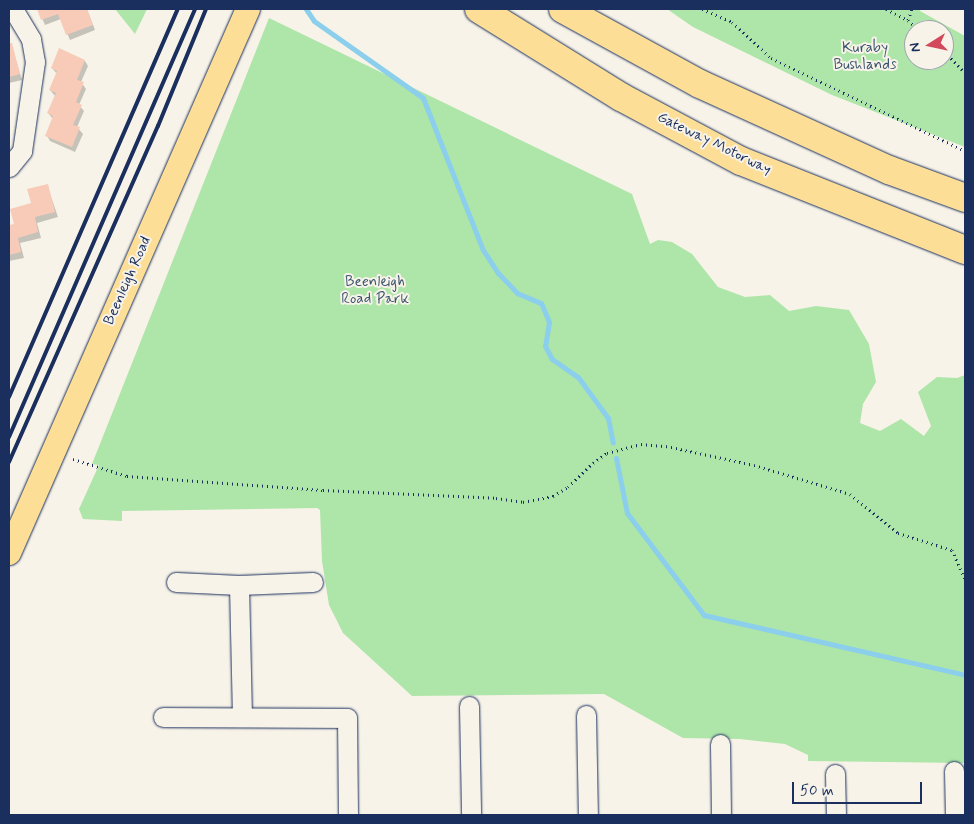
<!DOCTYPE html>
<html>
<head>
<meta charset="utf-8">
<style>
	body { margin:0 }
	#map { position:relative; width:974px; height:824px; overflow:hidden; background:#f7f3e8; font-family:Mynerve,sans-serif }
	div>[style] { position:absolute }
	.green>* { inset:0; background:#aee5a9 }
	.shadow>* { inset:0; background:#0003 }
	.stream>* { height:5px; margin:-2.5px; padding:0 2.5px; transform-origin:2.5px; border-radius:2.5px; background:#8bcfec }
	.building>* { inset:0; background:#f8cbb9 }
	.path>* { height:3px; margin-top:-1.5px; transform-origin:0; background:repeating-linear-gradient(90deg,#1b2f5e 0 1px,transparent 0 5px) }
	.roads { filter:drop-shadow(0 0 1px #1b2f5e) drop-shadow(0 0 1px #1b2f5e) }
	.minor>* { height:19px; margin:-9.5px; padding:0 9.5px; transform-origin:9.5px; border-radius:9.5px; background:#f7f3e8 }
	.major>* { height:24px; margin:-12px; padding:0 12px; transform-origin:12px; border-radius:12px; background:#fcde96 }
	.highway>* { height:28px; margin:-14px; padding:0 14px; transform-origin:14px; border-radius:14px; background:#fcde96 }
	.rail>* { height:4px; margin:-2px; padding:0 2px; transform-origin:2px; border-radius:2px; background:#1b2f5e }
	span { translate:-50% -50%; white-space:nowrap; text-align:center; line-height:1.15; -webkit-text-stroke:4px #f7f3e8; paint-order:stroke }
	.park-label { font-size:15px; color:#38536d }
	.street-label { font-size:15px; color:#1b2f5e }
	.frame { position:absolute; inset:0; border:10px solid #1b2f5e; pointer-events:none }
	.north { position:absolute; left:904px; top:20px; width:50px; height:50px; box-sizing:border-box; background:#f7f3e8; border:1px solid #9fa5b1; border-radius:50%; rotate:260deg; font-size:14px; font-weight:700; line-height:20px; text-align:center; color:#1b2f5e }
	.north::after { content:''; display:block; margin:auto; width:18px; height:22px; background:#d1495b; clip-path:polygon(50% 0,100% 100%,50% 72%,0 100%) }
	.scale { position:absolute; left:792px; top:782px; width:130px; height:22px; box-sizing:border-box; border:2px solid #1b2f5e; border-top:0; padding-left:6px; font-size:15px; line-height:18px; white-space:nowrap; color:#1b2f5e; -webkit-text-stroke:4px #f7f3e8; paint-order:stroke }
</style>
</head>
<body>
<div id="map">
	<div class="green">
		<i style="clip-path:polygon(115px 9px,147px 9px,135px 34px)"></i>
		<i style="clip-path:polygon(evenodd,667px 9px,921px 9px,920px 11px,965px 36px,965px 147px,832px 95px,693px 27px,667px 9px,914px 30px,944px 30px,944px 60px,914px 60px,914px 30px)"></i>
		<i style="clip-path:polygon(269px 18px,632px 194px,650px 244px,658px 240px,672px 242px,692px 254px,718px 287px,745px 297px,770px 295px,789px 311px,816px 306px,849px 310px,869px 344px,876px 382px,863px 404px,860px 423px,880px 431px,901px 419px,924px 436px,931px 426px,918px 392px,937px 377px,957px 378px,965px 375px,965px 763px,808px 761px,808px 755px,785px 744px,740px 739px,683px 738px,604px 694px,412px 696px,343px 633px,329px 605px,322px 561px,320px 510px,317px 508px,122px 511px,122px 521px,83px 519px,79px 509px,99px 465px,92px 464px)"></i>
	</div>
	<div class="shadow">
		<i style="clip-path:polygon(38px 9px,67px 9px,68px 11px,87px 9px,95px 30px,70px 40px,61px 19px,45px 25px)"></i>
		<i style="clip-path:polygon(11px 44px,22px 80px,9px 83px,9px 45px)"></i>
		<i style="clip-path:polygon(85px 61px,88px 66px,81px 82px,86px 89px,79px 105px,84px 111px,77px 127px,83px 134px,75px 152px,50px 141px,47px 136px,53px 119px,48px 113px,55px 96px,50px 90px,57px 74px,52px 68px)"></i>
		<i style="clip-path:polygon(47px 185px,58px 217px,37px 223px,41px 238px,20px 243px,24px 258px,9px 261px,9px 226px,16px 225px)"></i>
	</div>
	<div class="stream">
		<i style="left:306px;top:9px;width:14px;rotate:56deg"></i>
		<i style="left:314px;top:21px;width:133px;rotate:35.2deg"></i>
		<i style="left:423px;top:98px;width:163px;rotate:68.5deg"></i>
		<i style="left:483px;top:250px;width:27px;rotate:57deg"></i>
		<i style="left:498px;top:273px;width:28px;rotate:46deg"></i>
		<i style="left:517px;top:293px;width:26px;rotate:23deg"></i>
		<i style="left:541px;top:303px;width:21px;rotate:67deg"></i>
		<i style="left:549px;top:322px;width:24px;rotate:99deg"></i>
		<i style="left:545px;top:346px;width:15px;rotate:62deg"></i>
		<i style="left:552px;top:359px;width:32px;rotate:35deg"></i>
		<i style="left:578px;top:377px;width:51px;rotate:53.8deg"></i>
		<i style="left:608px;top:418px;width:25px;rotate:79deg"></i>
		<i style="left:616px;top:458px;width:56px;rotate:78.7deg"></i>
		<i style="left:627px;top:513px;width:128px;rotate:53deg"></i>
		<i style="left:704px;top:615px;width:268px;rotate:12.9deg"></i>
	</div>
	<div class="building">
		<i style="clip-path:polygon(37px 9px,87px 9px,93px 25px,66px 35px,58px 14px,41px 20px)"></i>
		<i style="clip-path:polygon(9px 43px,12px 43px,20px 74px,9px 77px)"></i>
		<i style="clip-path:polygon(59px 48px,85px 60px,77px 80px,84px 82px,76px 102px,82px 105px,73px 125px,80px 127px,72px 147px,45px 136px,53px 116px,47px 113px,56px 93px,49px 90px,57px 71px,51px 68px)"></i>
		<i style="clip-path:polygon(48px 184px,55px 212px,35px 217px,38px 232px,18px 238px,21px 252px,9px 255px,9px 225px,14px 224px,10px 209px,31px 203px,27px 189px)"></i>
	</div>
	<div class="path">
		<i style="left:702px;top:9px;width:33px;rotate:23deg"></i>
		<i style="left:732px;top:22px;width:53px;rotate:42.7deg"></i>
		<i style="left:771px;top:58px;width:215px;rotate:25.6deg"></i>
		<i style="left:886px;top:9px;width:25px;rotate:27deg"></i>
		<i style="left:908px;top:20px;width:15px;rotate:42deg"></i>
		<i style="left:908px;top:20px;width:12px;rotate:-70deg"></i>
		<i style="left:944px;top:51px;width:30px;rotate:46deg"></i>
		<i style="left:73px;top:459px;width:57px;rotate:17.5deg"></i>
		<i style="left:127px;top:476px;width:196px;rotate:4.1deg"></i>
		<i style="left:323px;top:490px;width:173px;rotate:2.6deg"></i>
		<i style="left:496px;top:498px;width:27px;rotate:8deg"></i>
		<i style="left:523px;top:502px;width:31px;rotate:-11deg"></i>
		<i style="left:553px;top:496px;width:17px;rotate:-31deg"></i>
		<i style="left:568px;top:487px;width:35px;rotate:-44deg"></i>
		<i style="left:593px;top:463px;width:17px;rotate:-36deg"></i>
		<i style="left:607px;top:453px;width:35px;rotate:-15deg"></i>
		<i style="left:641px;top:444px;width:25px;rotate:5deg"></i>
		<i style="left:666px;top:446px;width:90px;rotate:12.2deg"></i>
		<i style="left:754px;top:465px;width:100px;rotate:16.8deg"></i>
		<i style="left:850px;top:494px;width:62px;rotate:39.1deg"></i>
		<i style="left:898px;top:533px;width:57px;rotate:17.5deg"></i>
		<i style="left:952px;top:550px;width:32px;rotate:66deg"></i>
	</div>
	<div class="roads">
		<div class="minor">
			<i style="left:9px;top:167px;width:21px;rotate:-51deg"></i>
			<i style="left:22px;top:151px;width:90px;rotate:-81.7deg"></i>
			<i style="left:35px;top:62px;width:23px;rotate:-100deg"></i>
			<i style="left:31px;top:39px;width:35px;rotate:-121deg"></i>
			<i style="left:176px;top:582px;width:63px;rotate:2.7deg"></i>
			<i style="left:239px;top:585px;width:74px;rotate:-2.3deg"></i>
			<i style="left:239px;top:585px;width:132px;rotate:88.7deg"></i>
			<i style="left:469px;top:706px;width:109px;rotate:88.9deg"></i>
			<i style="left:586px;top:715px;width:100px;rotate:88.9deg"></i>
			<i style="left:163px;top:717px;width:184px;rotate:0.3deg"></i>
			<i style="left:347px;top:718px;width:97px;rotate:89.4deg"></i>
			<i style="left:720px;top:744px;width:71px;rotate:89.2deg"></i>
			<i style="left:954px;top:771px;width:44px;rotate:88.7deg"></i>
			<i style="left:835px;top:774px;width:41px;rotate:88.6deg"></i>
		</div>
		<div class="major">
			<i style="left:9px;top:553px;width:594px;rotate:-66.28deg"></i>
		</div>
		<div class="highway">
			<i style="left:479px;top:9px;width:167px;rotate:31.8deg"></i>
			<i style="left:621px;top:97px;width:136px;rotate:28.1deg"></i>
			<i style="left:741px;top:161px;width:241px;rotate:21.7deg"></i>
			<i style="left:563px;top:9px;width:156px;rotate:28.7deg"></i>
			<i style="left:700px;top:84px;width:208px;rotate:24.5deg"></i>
			<i style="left:889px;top:170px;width:81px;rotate:20.2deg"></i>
		</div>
	</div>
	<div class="rail">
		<i style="left:9px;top:397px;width:423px;rotate:-66.5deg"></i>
		<i style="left:9px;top:437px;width:467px;rotate:-66.5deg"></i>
		<i style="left:9px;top:462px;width:368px;rotate:-66.1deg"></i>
		<i style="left:158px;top:126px;width:126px;rotate:-67.7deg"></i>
	</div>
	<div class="park-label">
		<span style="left:865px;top:57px">Kuraby<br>Bushlands</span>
		<span style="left:375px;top:291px">Beenleigh<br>Road Park</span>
	</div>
	<div class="street-label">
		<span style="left:714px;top:144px;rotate:26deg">Gateway Motorway</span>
		<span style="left:128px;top:281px;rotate:-66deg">Beenleigh Road</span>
	</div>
	<div class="frame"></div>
	<div class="north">N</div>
	<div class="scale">50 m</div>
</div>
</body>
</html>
